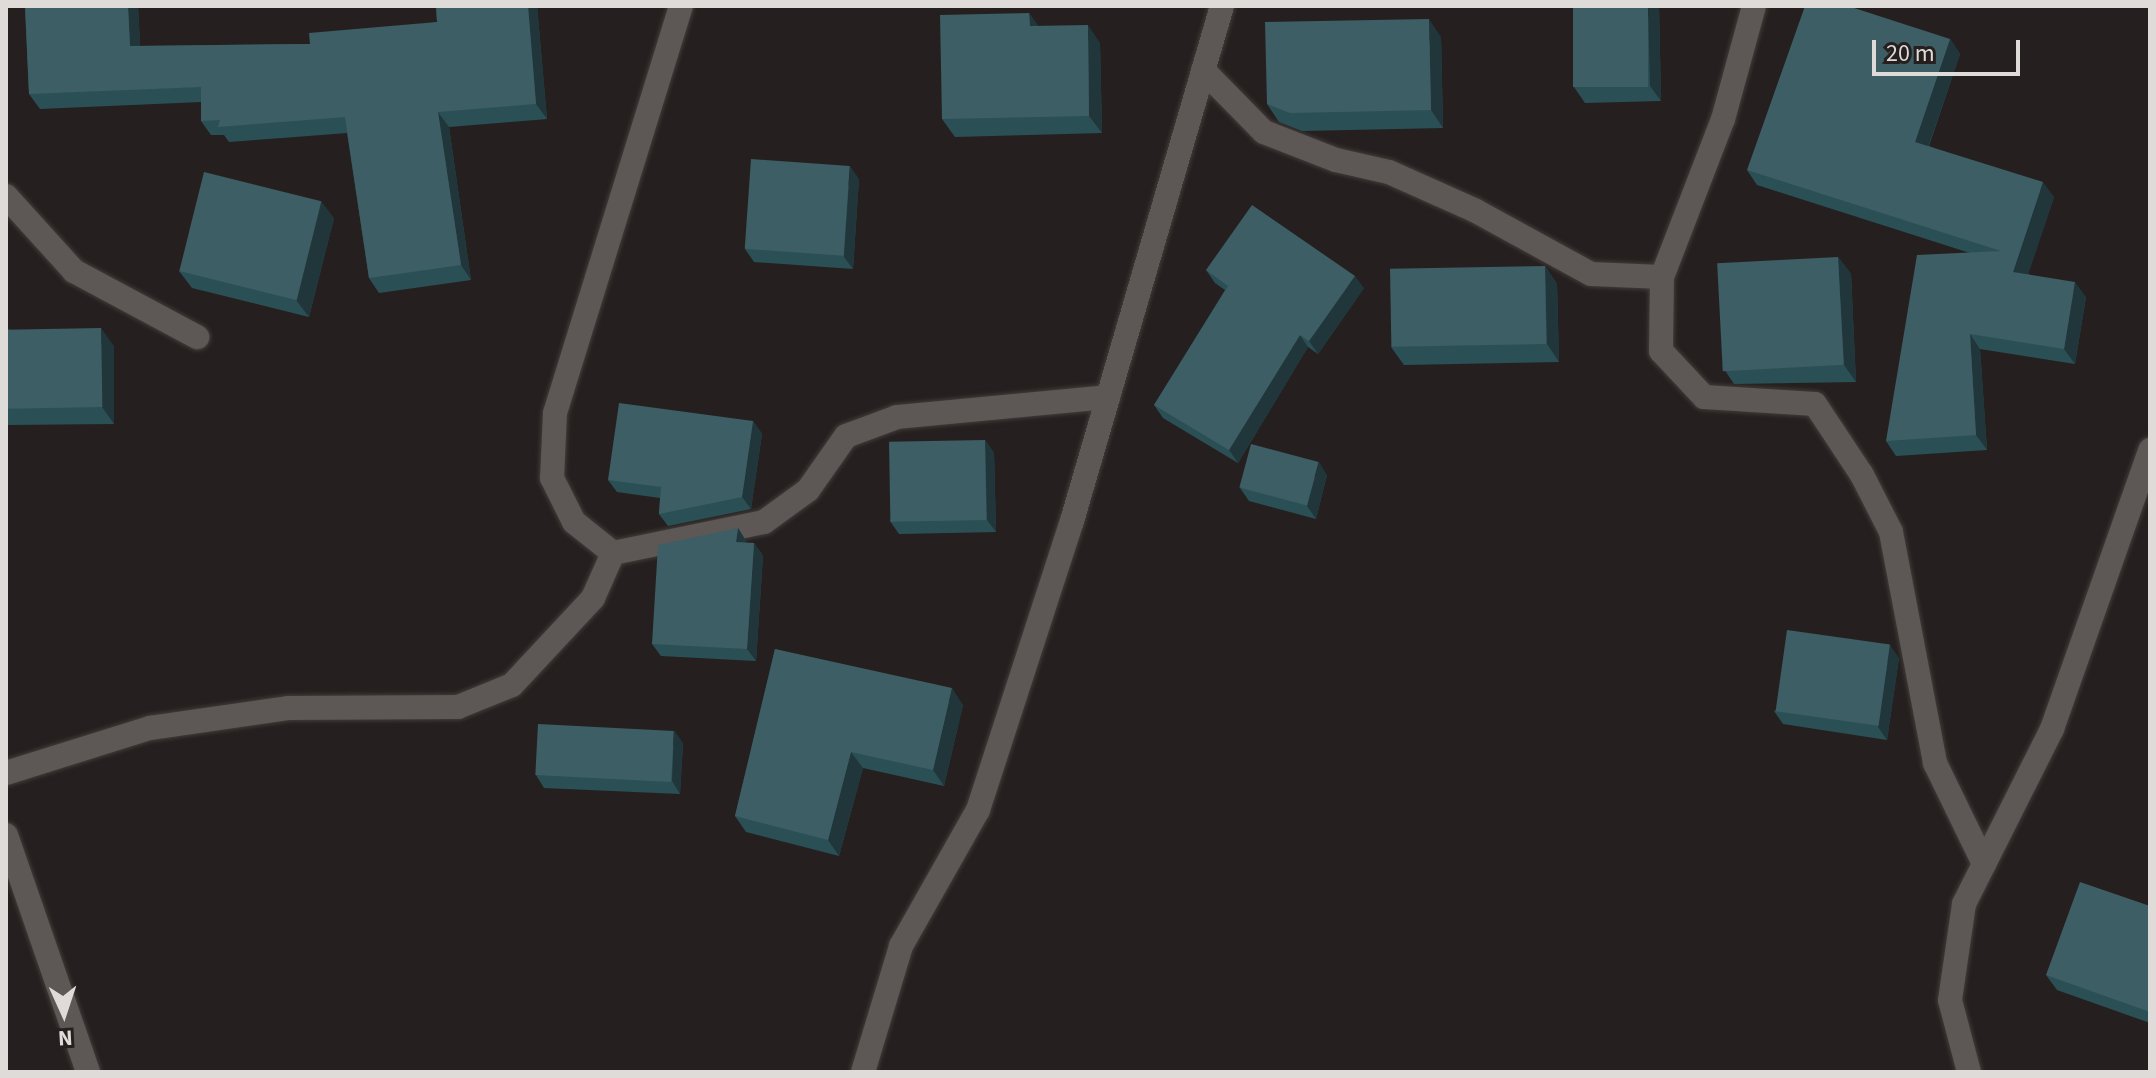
<!DOCTYPE html>
<html>
<head>
<meta charset="utf-8">
<style>
	body { margin:0 }
	#map { position:relative; width:2156px; height:1078px; overflow:hidden; background:#25201f; font-family:"Source Sans 3",sans-serif }
	div>[style] { position:absolute }
	.roads { filter:drop-shadow(0 0 2px #403c3a) drop-shadow(0 0 2px #403c3a) }
	.street>* { height:24px; margin:-12px; padding:0 12px; transform-origin:12px; border-radius:12px; background:#5d5755 }
	.wall>* { inset:0; background:#2a5056 }
	.shaded-wall>* { inset:0; background:#20363a }
	.building>* { inset:0; background:#3d5e64; transform-origin:0 0 }
	span { translate:-50% -50%; white-space:nowrap; text-align:center; line-height:1.15; -webkit-text-stroke:8px #25201f; paint-order:stroke }
	.frame { position:absolute; inset:0; border:8px solid #dedbd9; pointer-events:none }
	.north { position:absolute; left:24px; top:974px; width:80px; height:80px; -webkit-text-stroke:6px #25201f; paint-order:stroke; rotate:177deg; font-size:22px; font-weight:700; line-height:32px; text-align:center; color:#dedbd9 }
	.north::after { content:''; display:block; margin:auto; width:28px; height:36px; background:#dedbd9; clip-path:polygon(50% 0,100% 100%,50% 72%,0 100%) }
	.scale { position:absolute; left:1872px; top:40px; width:148px; height:36px; box-sizing:border-box; border:4px solid #dedbd9; border-top:0; padding-left:10px; font-size:24px; line-height:28px; white-space:nowrap; color:#dedbd9; -webkit-text-stroke:6px #25201f; paint-order:stroke }
</style>
</head>
<body>
<div id="map">
	<div class="roads">
		<div class="street">
			<i style="left:681px;top:6px;width:426px;rotate:107.2deg"></i>
			<i style="left:555px;top:413px;width:65px;rotate:92.6deg"></i>
			<i style="left:552px;top:478px;width:49px;rotate:63.4deg"></i>
			<i style="left:574px;top:522px;width:50px;rotate:38.5deg"></i>
			<i style="left:613px;top:553px;width:154px;rotate:-11.6deg"></i>
			<i style="left:764px;top:522px;width:54px;rotate:-36deg"></i>
			<i style="left:808px;top:490px;width:66px;rotate:-54.9deg"></i>
			<i style="left:846px;top:436px;width:54px;rotate:-20.4deg"></i>
			<i style="left:897px;top:417px;width:212px;rotate:-5.4deg"></i>
			<i style="left:1754px;top:6px;width:117px;rotate:105.3deg"></i>
			<i style="left:1723px;top:119px;width:169px;rotate:111.1deg"></i>
			<i style="left:1662px;top:277px;width:74px;rotate:90.8deg"></i>
			<i style="left:1661px;top:351px;width:63px;rotate:46.9deg"></i>
			<i style="left:1704px;top:397px;width:111px;rotate:3.6deg"></i>
			<i style="left:1815px;top:404px;width:85px;rotate:56.5deg"></i>
			<i style="left:1862px;top:475px;width:64px;rotate:63deg"></i>
			<i style="left:1891px;top:532px;width:235px;rotate:79.2deg"></i>
			<i style="left:1935px;top:763px;width:112px;rotate:64.1deg"></i>
			<i style="left:1203px;top:70px;width:87px;rotate:45.5deg"></i>
			<i style="left:1264px;top:132px;width:77px;rotate:21.3deg"></i>
			<i style="left:1336px;top:160px;width:54px;rotate:12.8deg"></i>
			<i style="left:1389px;top:172px;width:95px;rotate:24.1deg"></i>
			<i style="left:1476px;top:211px;width:131px;rotate:28.7deg"></i>
			<i style="left:1591px;top:274px;width:71px;rotate:2.4deg"></i>
			<i style="left:6px;top:196px;width:101px;rotate:47.8deg"></i>
			<i style="left:74px;top:271px;width:140px;rotate:28.2deg"></i>
			<i style="left:6px;top:773px;width:151px;rotate:-17.4deg"></i>
			<i style="left:150px;top:728px;width:139px;rotate:-8.2deg"></i>
			<i style="left:288px;top:708px;width:170px;rotate:-0.3deg"></i>
			<i style="left:458px;top:707px;width:58px;rotate:-22.2deg"></i>
			<i style="left:512px;top:685px;width:119px;rotate:-47deg"></i>
			<i style="left:593px;top:598px;width:49px;rotate:-66deg"></i>
			<i style="left:6px;top:835px;width:251px;rotate:70.9deg"></i>
			<i style="left:863px;top:1072px;width:132px;rotate:-73.2deg"></i>
			<i style="left:901px;top:946px;width:156px;rotate:-60.5deg"></i>
			<i style="left:978px;top:810px;width:304px;rotate:-72deg"></i>
			<i style="left:1072px;top:521px;width:536px;rotate:-73.76deg"></i>
			<i style="left:1969px;top:1072px;width:74px;rotate:-104.8deg"></i>
			<i style="left:1950px;top:1000px;width:97px;rotate:-81.7deg"></i>
			<i style="left:1964px;top:904px;width:196px;rotate:-63.3deg"></i>
			<i style="left:2052px;top:729px;width:296px;rotate:-70.6deg"></i>
		</div>
	</div>
	<div class="wall">
		<i style="clip-path:polygon(25px 6px,138px 6px,140px 46px,310px 44px,437px 22px,436px 6px,537px 6px,547px 119px,449px 127px,471px 280px,379px 293px,369px 278px,347px 133px,229px 142px,224px 135px,211px 135px,201px 121px,201px 102px,40px 109px,29px 94px)"></i>
		<i style="clip-path:polygon(1659px 6px,1661px 101px,1585px 103px,1574px 87px)"></i>
		<i style="clip-path:polygon(1029px 13px,1038px 26px,1100px 43px,1102px 133px,955px 137px,942px 119px)"></i>
		<i style="clip-path:polygon(1441px 37px,1443px 128px,1302px 131px,1279px 122px,1267px 104px)"></i>
		<i style="clip-path:polygon(1950px 39px,1960px 54px,1929px 146px,2054px 197px,2028px 274px,2086px 297px,2075px 364px,1980px 349px,1987px 450px,1896px 456px,1886px 441px,1970px 253px,1757px 185px,1747px 170px)"></i>
		<i style="clip-path:polygon(859px 179px,853px 269px,754px 262px,745px 249px)"></i>
		<i style="clip-path:polygon(334px 218px,309px 317px,192px 288px,179px 271px)"></i>
		<i style="clip-path:polygon(1838px 257px,1851px 274px,1856px 382px,1734px 384px,1722px 366px)"></i>
		<i style="clip-path:polygon(1545px 266px,1557px 284px,1559px 362px,1404px 365px,1391px 347px)"></i>
		<i style="clip-path:polygon(1206px 270px,1364px 288px,1318px 354px,1308px 347px,1238px 463px,1163px 418px,1154px 405px,1225px 290px,1215px 283px)"></i>
		<i style="clip-path:polygon(6px 329px,114px 346px,114px 424px,6px 425px)"></i>
		<i style="clip-path:polygon(753px 421px,762px 434px,751px 509px,668px 526px,659px 514px,660px 498px,617px 492px,608px 480px)"></i>
		<i style="clip-path:polygon(985px 440px,994px 453px,996px 532px,899px 534px,890px 521px)"></i>
		<i style="clip-path:polygon(1327px 475px,1316px 519px,1249px 501px,1240px 488px)"></i>
		<i style="clip-path:polygon(738px 528px,746px 541px,746px 543px,754px 543px,763px 556px,756px 661px,661px 656px,652px 644px)"></i>
		<i style="clip-path:polygon(775px 649px,963px 705px,944px 786px,863px 768px,839px 856px,746px 832px,735px 816px)"></i>
		<i style="clip-path:polygon(1899px 658px,1887px 740px,1783px 724px,1774px 711px)"></i>
		<i style="clip-path:polygon(683px 743px,680px 794px,544px 788px,536px 775px)"></i>
		<i style="clip-path:polygon(2150px 906px,2150px 1023px,2057px 990px,2046px 975px)"></i>
	</div>
	<div class="shaded-wall">
		<i style="clip-path:polygon(128px 6px,138px 6px,141px 61px,130px 46px)"></i>
		<i style="clip-path:polygon(528px 6px,537px 6px,547px 119px,536px 104px)"></i>
		<i style="clip-path:polygon(1648px 6px,1659px 6px,1661px 101px,1650px 86px)"></i>
		<i style="clip-path:polygon(1029px 13px,1042px 31px,1030px 26px)"></i>
		<i style="clip-path:polygon(1429px 19px,1441px 37px,1443px 128px,1431px 110px)"></i>
		<i style="clip-path:polygon(1088px 25px,1100px 43px,1102px 133px,1089px 116px)"></i>
		<i style="clip-path:polygon(1950px 39px,1960px 54px,1925px 156px,1915px 142px)"></i>
		<i style="clip-path:polygon(438px 112px,449px 127px,471px 280px,461px 265px)"></i>
		<i style="clip-path:polygon(850px 166px,859px 179px,853px 269px,844px 257px)"></i>
		<i style="clip-path:polygon(2043px 182px,2054px 197px,2024px 287px,2013px 272px)"></i>
		<i style="clip-path:polygon(321px 201px,334px 218px,309px 317px,296px 300px)"></i>
		<i style="clip-path:polygon(1838px 257px,1851px 274px,1856px 382px,1844px 365px)"></i>
		<i style="clip-path:polygon(1545px 266px,1557px 284px,1559px 362px,1547px 344px)"></i>
		<i style="clip-path:polygon(1355px 276px,1364px 288px,1318px 354px,1309px 341px)"></i>
		<i style="clip-path:polygon(2075px 282px,2086px 297px,2075px 364px,2064px 349px)"></i>
		<i style="clip-path:polygon(101px 328px,114px 346px,114px 424px,102px 407px)"></i>
		<i style="clip-path:polygon(1970px 334px,1980px 349px,1987px 450px,1976px 435px)"></i>
		<i style="clip-path:polygon(1300px 335px,1308px 347px,1238px 463px,1229px 450px)"></i>
		<i style="clip-path:polygon(753px 421px,762px 434px,751px 509px,742px 497px)"></i>
		<i style="clip-path:polygon(985px 440px,994px 453px,996px 532px,987px 520px)"></i>
		<i style="clip-path:polygon(1319px 462px,1327px 475px,1316px 519px,1307px 506px)"></i>
		<i style="clip-path:polygon(738px 528px,746px 541px,744px 555px,736px 542px)"></i>
		<i style="clip-path:polygon(754px 543px,763px 556px,756px 661px,747px 649px)"></i>
		<i style="clip-path:polygon(1890px 645px,1899px 658px,1887px 740px,1878px 727px)"></i>
		<i style="clip-path:polygon(952px 688px,963px 705px,944px 786px,933px 770px)"></i>
		<i style="clip-path:polygon(674px 730px,683px 743px,680px 794px,672px 781px)"></i>
		<i style="clip-path:polygon(851px 752px,863px 768px,839px 856px,828px 840px)"></i>
	</div>
	<div class="building">
		<i style="clip-path:polygon(25px 6px,128px 6px,130px 46px,310px 44px,309px 33px,437px 22px,436px 6px,528px 6px,536px 104px,438px 112px,461px 265px,369px 278px,345px 117px,218px 127px,220px 120px,201px 121px,201px 87px,29px 94px)"></i>
		<i style="left:1573px;top:6px;width:75px;height:81px"></i>
		<i style="clip-path:polygon(1805px 6px,1848px 6px,1950px 39px,1915px 142px,2043px 182px,2013px 272px,2075px 282px,2064px 349px,1970px 334px,1976px 435px,1886px 441px,1917px 255px,2001px 251px,1747px 170px)"></i>
		<i style="clip-path:polygon(1029px 13px,1030px 26px,1088px 25px,1089px 116px,942px 119px,940px 15px)"></i>
		<i style="clip-path:polygon(1429px 19px,1431px 110px,1290px 113px,1267px 104px,1265px 22px)"></i>
		<i style="left:751px;top:159px;width:99px;height:90px;rotate:4deg"></i>
		<i style="left:204px;top:172px;width:121px;height:102px;rotate:14deg"></i>
		<i style="clip-path:polygon(1252px 205px,1355px 276px,1309px 341px,1300px 335px,1229px 450px,1154px 405px,1228px 286px,1206px 270px)"></i>
		<i style="left:1838px;top:257px;width:108px;height:121px;rotate:87deg"></i>
		<i style="left:1545px;top:266px;width:78px;height:155px;rotate:89deg"></i>
		<i style="left:101px;top:328px;width:79px;height:95px;rotate:89deg"></i>
		<i style="clip-path:polygon(619px 403px,753px 421px,742px 497px,659px 514px,661px 487px,608px 480px)"></i>
		<i style="left:985px;top:440px;width:80px;height:96px;rotate:89deg"></i>
		<i style="left:1251px;top:444px;width:70px;height:45px;rotate:15deg"></i>
		<i style="clip-path:polygon(738px 528px,736px 542px,754px 543px,747px 649px,652px 644px,658px 545px)"></i>
		<i style="left:1787px;top:630px;width:104px;height:82px;rotate:8deg"></i>
		<i style="clip-path:polygon(775px 649px,952px 688px,933px 770px,851px 752px,828px 840px,735px 816px)"></i>
		<i style="left:538px;top:724px;width:136px;height:51px;rotate:3deg"></i>
		<i style="clip-path:polygon(2080px 882px,2150px 906px,2150px 1012px,2046px 975px)"></i>
	</div>
	<div class="frame"></div>
	<div class="north">N</div>
	<div class="scale">20 m</div>
</div>
</body>
</html>
